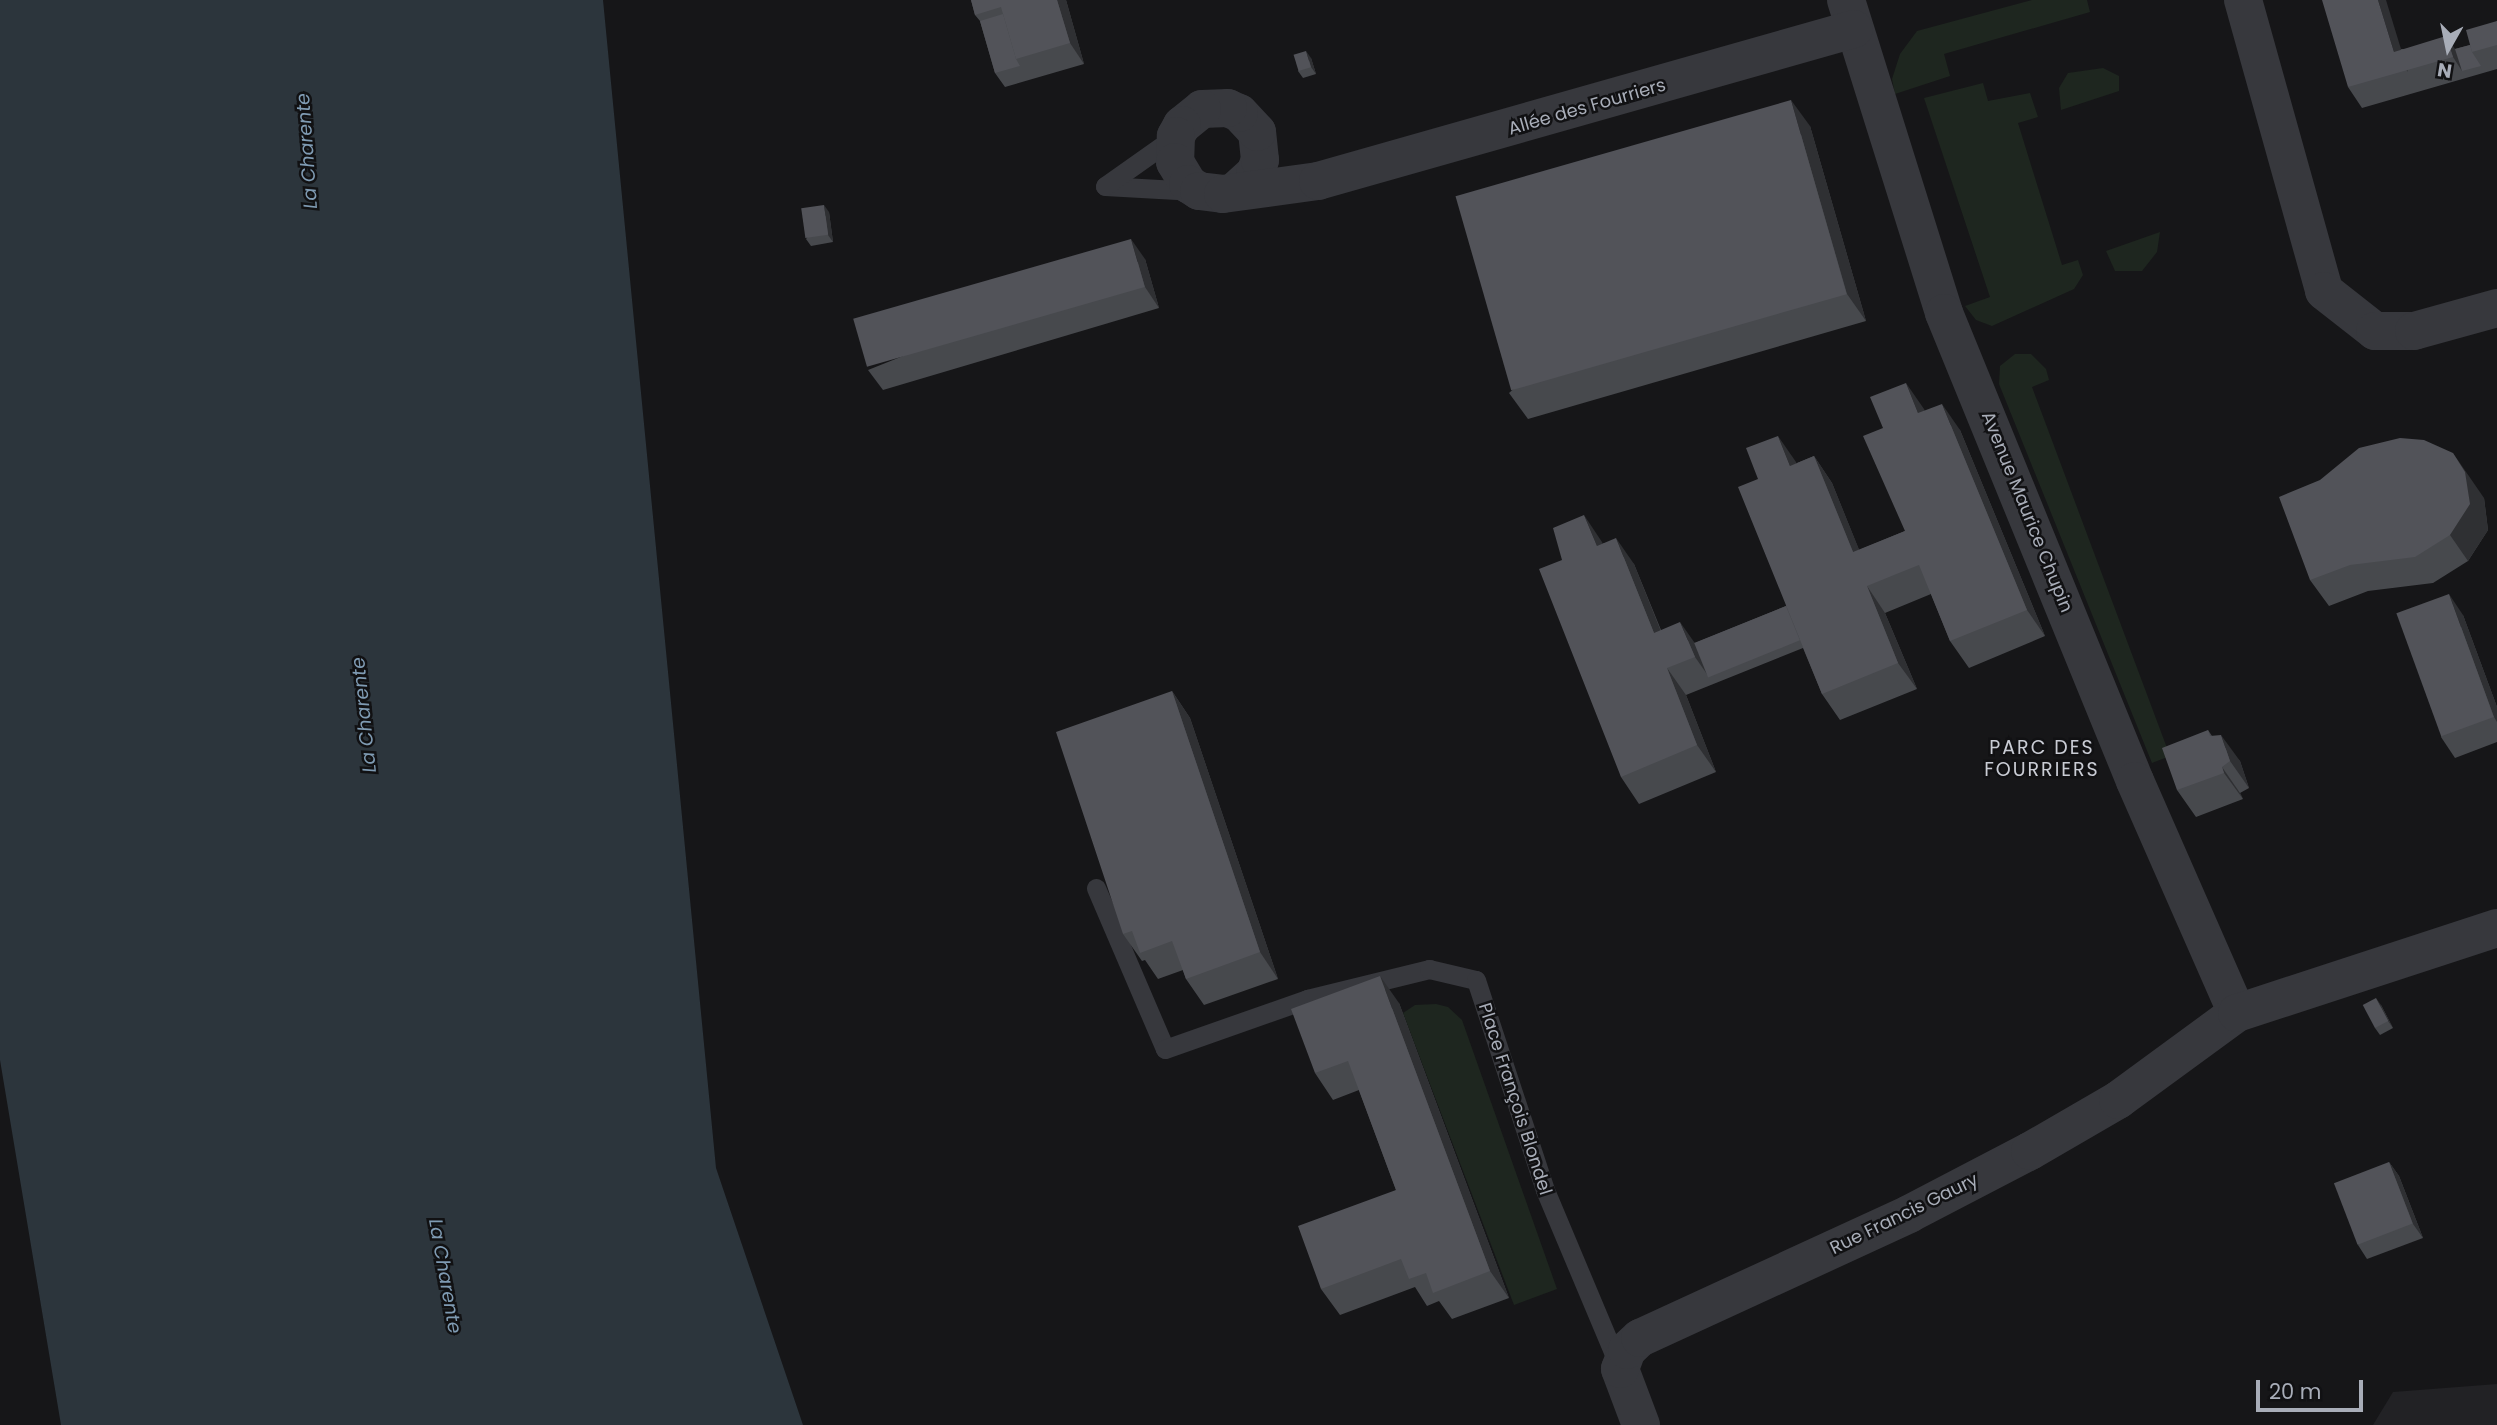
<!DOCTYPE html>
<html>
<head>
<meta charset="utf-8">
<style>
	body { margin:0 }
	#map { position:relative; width:2497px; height:1425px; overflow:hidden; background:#161618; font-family:Poppins,sans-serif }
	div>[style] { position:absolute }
	.built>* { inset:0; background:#222225 }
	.green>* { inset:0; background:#1e261f }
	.water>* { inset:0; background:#2c353c }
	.service>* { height:19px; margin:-9.5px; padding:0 9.5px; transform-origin:9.5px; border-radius:9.5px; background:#37383d }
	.minor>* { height:38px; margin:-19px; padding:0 19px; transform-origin:19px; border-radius:19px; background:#37383d }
	.wall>* { inset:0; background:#47494d }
	.shaded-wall>* { inset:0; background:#2f3033 }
	.building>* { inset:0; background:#525359; transform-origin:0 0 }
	span { translate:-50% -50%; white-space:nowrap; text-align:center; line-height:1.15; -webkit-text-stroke:5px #111113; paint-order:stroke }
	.street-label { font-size:18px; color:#a8adb8 }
	.water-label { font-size:19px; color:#7f9bb3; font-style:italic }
	.neighbourhood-label { font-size:19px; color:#c9ccd4; letter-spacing:2px }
	.north { position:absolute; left:2413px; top:14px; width:70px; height:70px; -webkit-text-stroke:5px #111113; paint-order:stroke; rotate:189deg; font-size:19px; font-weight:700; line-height:28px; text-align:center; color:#a8adb8 }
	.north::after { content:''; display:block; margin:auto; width:24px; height:32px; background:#a8adb8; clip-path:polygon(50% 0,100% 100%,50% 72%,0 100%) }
	.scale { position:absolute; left:2256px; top:1380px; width:107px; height:32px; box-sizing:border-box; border:4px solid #a8adb8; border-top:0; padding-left:9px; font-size:21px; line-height:24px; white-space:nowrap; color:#a8adb8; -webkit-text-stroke:5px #111113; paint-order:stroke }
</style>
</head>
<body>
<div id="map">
	<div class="built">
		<i style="clip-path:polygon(2497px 1384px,2497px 1425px,2373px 1425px,2393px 1392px)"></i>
	</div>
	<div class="green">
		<i style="clip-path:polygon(2032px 0,2087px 0,2090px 12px,1944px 54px,1950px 76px,1895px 94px,1892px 79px,1900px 54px,1917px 31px)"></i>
		<i style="clip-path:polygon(2103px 68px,2119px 76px,2119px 91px,2061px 110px,2059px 88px,2068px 73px)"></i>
		<i style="clip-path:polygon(1983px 83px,1988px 101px,2030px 93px,2038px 117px,2018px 123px,2062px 265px,2078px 260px,2083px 275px,2074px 289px,1992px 326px,1976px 320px,1965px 306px,1990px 297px,1924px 98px)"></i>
		<i style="clip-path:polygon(2160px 232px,2157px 252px,2142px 271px,2115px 271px,2106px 251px)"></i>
		<i style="clip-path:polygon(2015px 354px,2031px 354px,2046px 369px,2049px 380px,2032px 387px,2170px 756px,2152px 763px,1999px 384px,2000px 366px)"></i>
		<i style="clip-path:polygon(1436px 1004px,1448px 1007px,1462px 1020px,1557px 1289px,1514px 1305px,1403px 1013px,1415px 1005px)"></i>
	</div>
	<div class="water">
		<i style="clip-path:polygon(0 0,603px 0,716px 1168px,803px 1425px,61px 1425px,0 1060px)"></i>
	</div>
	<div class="service">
		<i style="left:1105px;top:186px;width:90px;rotate:3.2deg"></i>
		<i style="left:1105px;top:186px;width:87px;rotate:-35.2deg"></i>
		<i style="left:1096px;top:888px;width:175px;rotate:66.8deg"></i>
		<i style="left:1165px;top:1049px;width:151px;rotate:-19.4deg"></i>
		<i style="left:1307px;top:999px;width:126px;rotate:-13.8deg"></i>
		<i style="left:1429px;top:969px;width:48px;rotate:13.2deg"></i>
		<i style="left:1476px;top:980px;width:221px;rotate:71.8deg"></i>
		<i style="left:1545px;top:1190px;width:191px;rotate:67.2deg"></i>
	</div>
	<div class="minor">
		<i style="left:1846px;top:0;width:328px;rotate:72.6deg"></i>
		<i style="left:1944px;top:313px;width:505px;rotate:67.8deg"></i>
		<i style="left:2135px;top:781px;width:253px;rotate:66.3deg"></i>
		<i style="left:2243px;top:0;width:302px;rotate:74.4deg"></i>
		<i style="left:2324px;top:291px;width:65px;rotate:38.1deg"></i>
		<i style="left:2375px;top:331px;width:39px"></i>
		<i style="left:2414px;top:331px;width:86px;rotate:-15.5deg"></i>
		<i style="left:1235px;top:191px;width:27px;rotate:-42deg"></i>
		<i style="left:1255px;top:173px;width:14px;rotate:-69deg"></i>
		<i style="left:1260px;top:160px;width:28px;rotate:-96deg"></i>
		<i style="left:1257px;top:132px;width:26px;rotate:-133deg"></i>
		<i style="left:1239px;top:113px;width:12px;rotate:-156deg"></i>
		<i style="left:1228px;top:108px;width:26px;rotate:178deg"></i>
		<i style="left:1202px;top:109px;width:26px;rotate:141deg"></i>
		<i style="left:1182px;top:125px;width:13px;rotate:119deg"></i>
		<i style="left:1176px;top:136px;width:26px;rotate:92deg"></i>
		<i style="left:1175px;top:162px;width:26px;rotate:59deg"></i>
		<i style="left:1188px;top:184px;width:13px;rotate:32deg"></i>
		<i style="left:1199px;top:191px;width:24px;rotate:7deg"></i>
		<i style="left:1223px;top:194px;width:96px;rotate:-7.8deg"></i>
		<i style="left:1318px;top:181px;width:557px;rotate:-15.83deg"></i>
		<i style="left:1641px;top:1425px;width:60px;rotate:-110.6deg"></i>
		<i style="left:1620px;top:1369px;width:20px;rotate:-70deg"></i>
		<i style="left:1627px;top:1350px;width:18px;rotate:-43deg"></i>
		<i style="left:1640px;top:1338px;width:296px;rotate:-24.7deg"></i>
		<i style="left:1909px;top:1214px;width:136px;rotate:-27.5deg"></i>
		<i style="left:2030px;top:1151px;width:102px;rotate:-30.1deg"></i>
		<i style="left:2118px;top:1100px;width:147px;rotate:-36.2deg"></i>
		<i style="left:2237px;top:1013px;width:274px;rotate:-18.1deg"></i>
	</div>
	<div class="wall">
		<i style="clip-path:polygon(971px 0,1066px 0,1084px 64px,1005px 87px,995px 73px,980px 21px,975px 15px)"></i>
		<i style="clip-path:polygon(2497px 21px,2497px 69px,2362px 108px,2348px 87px,2401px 49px,2455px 49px,2470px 45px)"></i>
		<i style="clip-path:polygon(1311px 58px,1316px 74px,1303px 78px,1298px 71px)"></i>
		<i style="clip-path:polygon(1810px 126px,1866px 321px,1528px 419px,1509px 393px)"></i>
		<i style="clip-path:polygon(829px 212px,833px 242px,811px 246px,806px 239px)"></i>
		<i style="clip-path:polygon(1145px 259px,1159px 308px,883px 390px,868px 370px)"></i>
		<i style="clip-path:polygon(1925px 411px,1960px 430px,2045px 636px,1969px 668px,1950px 641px,1931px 594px,1885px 613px,1917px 689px,1840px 720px,1822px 694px,1803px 648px,1686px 695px,1716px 772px,1639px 804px,1621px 777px,1603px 543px,1634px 564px,1661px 630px,1695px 643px,1786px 606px,1797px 463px,1814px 456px,1832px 483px,1859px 550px,1905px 531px)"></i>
		<i style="clip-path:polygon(2320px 480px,2484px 498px,2488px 530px,2468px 561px,2433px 583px,2368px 591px,2329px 606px,2310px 580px)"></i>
		<i style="clip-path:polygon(2463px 615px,2497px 707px,2497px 742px,2455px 758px,2441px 737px)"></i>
		<i style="clip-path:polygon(1172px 691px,1190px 718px,1278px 979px,1204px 1005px,1186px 979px,1183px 970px,1158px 979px,1145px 960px,1142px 961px,1123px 934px)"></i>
		<i style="clip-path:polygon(2208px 730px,2212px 736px,2240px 761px,2249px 788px,2240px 793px,2243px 799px,2196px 817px,2177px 790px)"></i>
		<i style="clip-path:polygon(1399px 1003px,1509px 1298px,1452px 1319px,1439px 1301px,1427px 1306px,1415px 1287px,1340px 1315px,1321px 1289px,1396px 1190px,1359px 1090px,1333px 1100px,1315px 1073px)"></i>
		<i style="clip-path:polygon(2381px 1005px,2393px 1028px,2380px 1035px,2375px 1028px)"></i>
		<i style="clip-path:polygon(2389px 1162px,2399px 1176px,2423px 1238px,2367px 1259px,2358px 1245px)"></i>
	</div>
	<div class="shaded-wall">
		<i style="clip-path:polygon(1057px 0,1066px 0,1084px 64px,1070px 43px)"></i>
		<i style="clip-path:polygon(2378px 0,2386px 0,2408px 72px,2394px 52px)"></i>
		<i style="clip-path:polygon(2446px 36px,2460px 56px,2462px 71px,2453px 57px)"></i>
		<i style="clip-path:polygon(1306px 51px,1311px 58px,1316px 74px,1311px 67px)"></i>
		<i style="clip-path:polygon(1791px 100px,1810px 126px,1866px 321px,1847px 294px)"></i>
		<i style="clip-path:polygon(824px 205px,829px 212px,833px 242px,828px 235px)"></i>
		<i style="clip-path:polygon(1131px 239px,1145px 259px,1159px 308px,1145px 287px)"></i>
		<i style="clip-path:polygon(1906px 383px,1924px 409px,1937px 440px,1918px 413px)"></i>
		<i style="clip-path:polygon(1942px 404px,1960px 430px,2045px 636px,2027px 610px)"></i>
		<i style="clip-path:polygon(1778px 436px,1796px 462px,1808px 492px,1790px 466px)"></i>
		<i style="clip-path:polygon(2453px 453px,2484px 498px,2488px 530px,2468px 561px,2450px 535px)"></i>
		<i style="clip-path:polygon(1814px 456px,1832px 483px,1871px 579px,1853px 552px)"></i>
		<i style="clip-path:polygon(1584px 515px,1602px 542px,1615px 572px,1597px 546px)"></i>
		<i style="clip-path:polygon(1616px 538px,1634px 564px,1672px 659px,1654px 633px)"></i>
		<i style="clip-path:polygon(1867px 586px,1885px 613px,1917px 689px,1898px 663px)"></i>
		<i style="clip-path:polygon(2449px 594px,2463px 615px,2497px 707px,2497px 722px,2494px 717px)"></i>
		<i style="clip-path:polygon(1680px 622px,1699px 649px,1709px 677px,1695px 657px)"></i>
		<i style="clip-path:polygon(1667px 668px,1686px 695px,1716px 772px,1697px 745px)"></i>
		<i style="clip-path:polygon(1172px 691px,1190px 718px,1278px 979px,1260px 952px)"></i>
		<i style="clip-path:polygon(2221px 735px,2240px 761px,2249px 788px,2230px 761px)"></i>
		<i style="clip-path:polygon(2222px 767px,2240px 793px,2243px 799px,2224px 773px)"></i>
		<i style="clip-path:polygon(1380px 976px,1399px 1003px,1509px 1298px,1490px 1271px)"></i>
		<i style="clip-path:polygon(2376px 998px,2381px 1005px,2393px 1028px,2388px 1021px)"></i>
		<i style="clip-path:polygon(2389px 1162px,2399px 1176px,2423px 1238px,2413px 1224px)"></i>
	</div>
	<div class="building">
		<i style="clip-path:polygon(971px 0,1057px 0,1070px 43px,1016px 59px,1001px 7px,975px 15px)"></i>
		<i style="clip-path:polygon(2322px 0,2378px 0,2394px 52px,2446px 36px,2453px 57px,2348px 87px)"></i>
		<i style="clip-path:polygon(1003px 14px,1016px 59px,1020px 66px,995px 73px,980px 21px)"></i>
		<i style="clip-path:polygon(2497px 21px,2497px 45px,2472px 52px,2466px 30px)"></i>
		<i style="clip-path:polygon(2470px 45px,2472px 52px,2481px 66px,2462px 71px,2455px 49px)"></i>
		<i style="left:1306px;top:51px;width:17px;height:13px;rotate:73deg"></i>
		<i style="left:1791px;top:100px;width:202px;height:349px;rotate:74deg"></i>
		<i style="left:824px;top:205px;width:30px;height:23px;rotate:82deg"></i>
		<i style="left:1131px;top:239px;width:50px;height:289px;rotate:74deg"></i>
		<i style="clip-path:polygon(1906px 383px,1918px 413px,1942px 404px,2027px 610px,1950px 641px,1919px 565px,1894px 575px,1867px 586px,1898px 663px,1822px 694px,1738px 487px,1758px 479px,1746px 448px,1778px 436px,1790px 466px,1814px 456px,1853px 552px,1905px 531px,1863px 436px,1883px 428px,1870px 397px)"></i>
		<i style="clip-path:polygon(2400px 438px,2424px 440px,2453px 453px,2465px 472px,2470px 504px,2450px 535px,2415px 557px,2350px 565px,2310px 580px,2279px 497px,2320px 480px,2359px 448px)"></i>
		<i style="clip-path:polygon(1584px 515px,1597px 546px,1616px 538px,1654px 633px,1680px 622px,1695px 657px,1667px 668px,1697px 745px,1621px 777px,1539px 569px,1562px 560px,1553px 528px)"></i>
		<i style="left:2449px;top:594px;width:131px;height:56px;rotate:70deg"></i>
		<i style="left:1786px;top:606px;width:37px;height:99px;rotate:68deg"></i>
		<i style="clip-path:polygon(1172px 691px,1260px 952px,1186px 979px,1172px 941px,1140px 953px,1132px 931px,1123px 934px,1056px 732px)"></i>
		<i style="clip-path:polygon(2208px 730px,2210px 736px,2221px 735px,2230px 761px,2222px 767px,2224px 773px,2177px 790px,2162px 748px)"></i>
		<i style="clip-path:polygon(1380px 976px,1490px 1271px,1433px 1293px,1426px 1273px,1409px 1279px,1401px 1259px,1321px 1289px,1298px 1226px,1396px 1190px,1348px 1061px,1315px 1073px,1291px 1009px)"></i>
		<i style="left:2376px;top:998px;width:26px;height:15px;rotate:62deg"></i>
		<i style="left:2389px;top:1162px;width:66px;height:59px;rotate:69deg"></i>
	</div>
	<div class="street-label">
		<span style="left:1587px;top:107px;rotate:-16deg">Allée des Fourriers</span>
		<span style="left:2027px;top:512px;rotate:68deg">Avenue Maurice Chupin</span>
		<span style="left:1515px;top:1099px;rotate:72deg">Place François Blondel</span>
		<span style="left:1904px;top:1214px;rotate:-26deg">Rue Francis Gaury</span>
	</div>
	<div class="water-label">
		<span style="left:307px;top:151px;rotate:-94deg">La Charente</span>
		<span style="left:364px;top:715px;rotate:-96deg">La Charente</span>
		<span style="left:445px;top:1276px;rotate:80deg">La Charente</span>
	</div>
	<div class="neighbourhood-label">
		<span style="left:2042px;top:759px">PARC DES<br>FOURRIERS</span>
	</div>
	<div class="north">N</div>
	<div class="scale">20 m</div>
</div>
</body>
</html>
